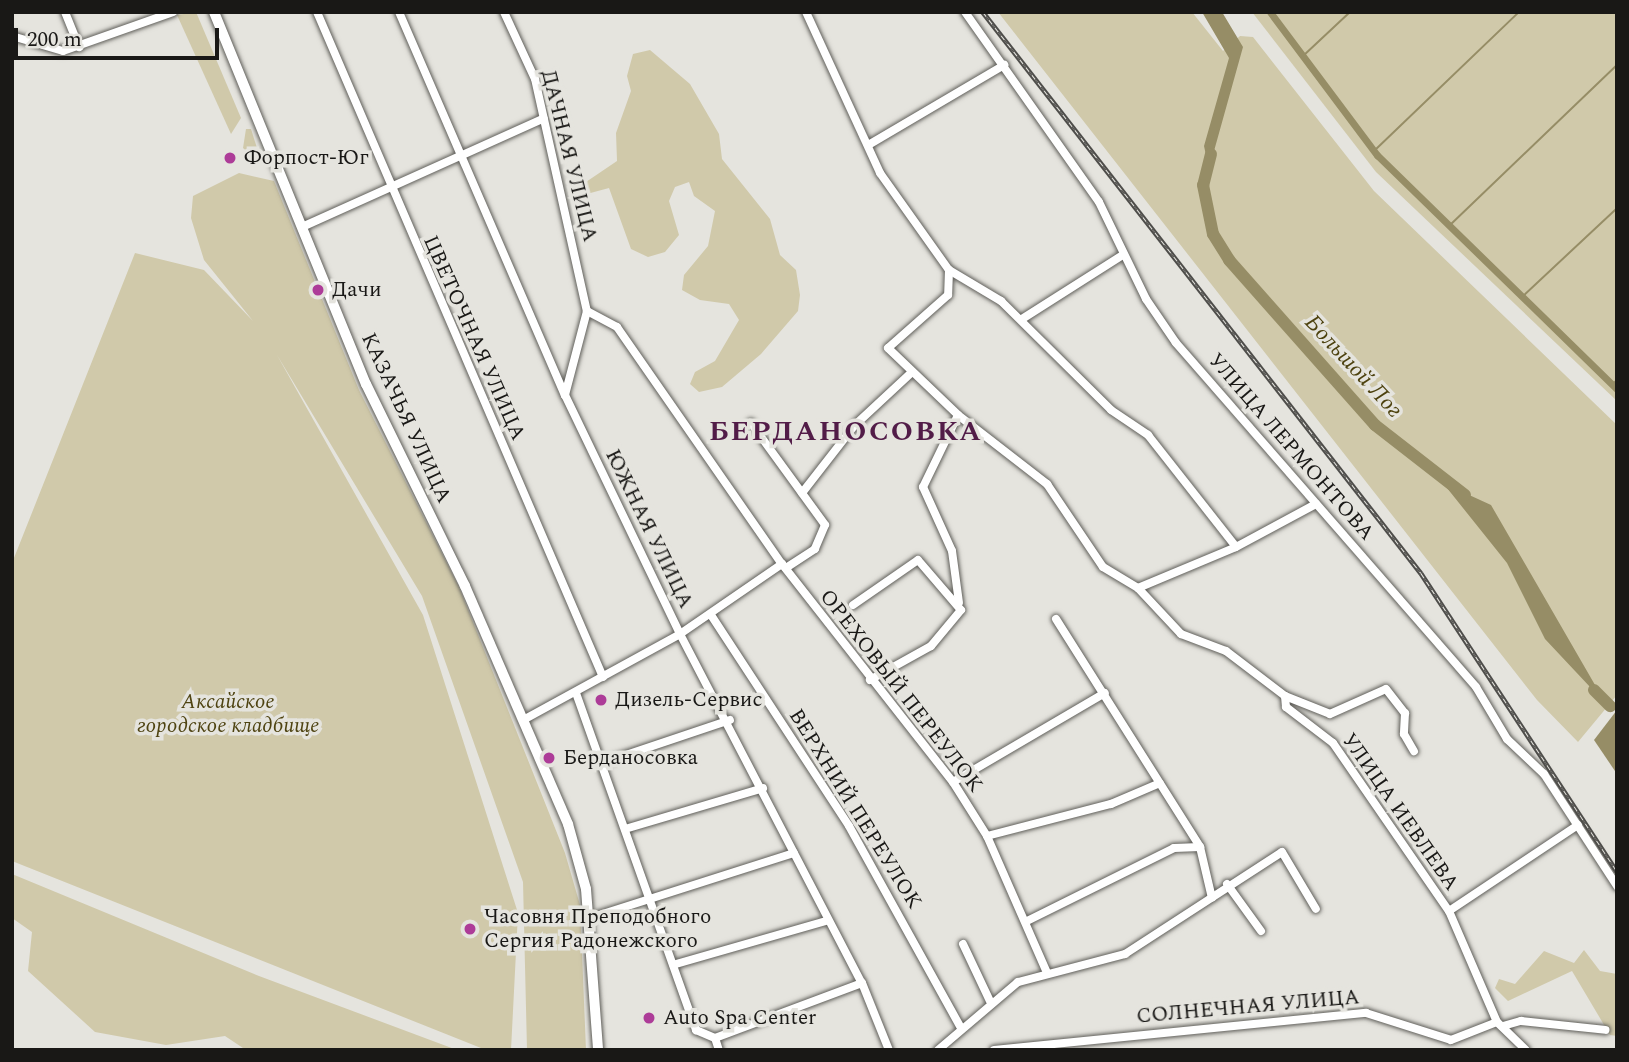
<!DOCTYPE html>
<html>
<head>
<meta charset="utf-8">
<style>
	body { margin:0 }
	#map { position:relative; width:1629px; height:1062px; overflow:hidden; background:#e5e4de; font-family:Spectral,serif }
	div>[style] { position:absolute }
	.green>* { inset:0; background:#d0c9aa }
	.water>* { inset:0; background:#968d66 }
	.stream>* { height:2px; margin:-1px; padding:0 1px; transform-origin:1px; border-radius:1px; background:#968d66 }
	.canal>* { height:7px; margin:-3.5px; padding:0 3.5px; transform-origin:3.5px; border-radius:3.5px; background:#968d66 }
	.river>* { height:12px; margin:-6px; padding:0 6px; transform-origin:6px; border-radius:6px; background:#968d66 }
	.roads { filter:drop-shadow(0 0 2px #605f5a) drop-shadow(0 0 2px #605f5a) }
	.minor>* { height:8px; margin:-4px; padding:0 4px; transform-origin:4px; border-radius:4px; background:#fff }
	.secondary>* { height:10px; margin:-5px; padding:0 5px; transform-origin:5px; border-radius:5px; background:#fff }
	.rail>* { height:4.5px; margin-top:-2.25px; transform-origin:0; background:repeating-linear-gradient(90deg,#e5e4de 0 5px,#4e4d4a 0 10px); box-sizing:border-box; border-block:2px solid #4e4d4a }
	.dots>* { width:19px; height:19px; translate:-50% -50%; box-sizing:border-box; border:4px solid #e5e4de; border-radius:50% }
	span { translate:-50% -50%; white-space:nowrap; text-align:center; line-height:1.15; -webkit-text-stroke:7px #e5e4de; paint-order:stroke }
	.street-label { font-size:21px; color:#191816 }
	.poi-label { font-size:21px; color:#191816 }
	.left { translate:0 -50%; text-align:left }
	.park-label { font-size:21px; color:#4e4311; font-style:italic }
	.water-label { font-size:23px; color:#4d420f; font-style:italic }
	.district-label { font-size:28px; color:#521c48; font-weight:700; letter-spacing:2px }
	.frame { position:absolute; inset:0; border:14px solid #191816; pointer-events:none }
	.scale { position:absolute; left:14px; top:28px; width:205px; height:32px; box-sizing:border-box; border:4px solid #191816; border-top:0; padding-left:9px; font-size:21px; line-height:24px; white-space:nowrap; color:#191816; -webkit-text-stroke:5px #e5e4de; paint-order:stroke }
</style>
</head>
<body>
<div id="map">
	<div class="green">
		<i style="clip-path:polygon(196px 12px,241px 118px,231px 134px,177px 15px)"></i>
		<i style="clip-path:polygon(998px 12px,1192px 12px,1223px 51px,1240px 36px,1253px 37px,1374px 191px,1617px 425px,1617px 695px,1578px 742px,1537px 700px)"></i>
		<i style="clip-path:polygon(1252px 12px,1617px 12px,1617px 401px,1376px 172px)"></i>
		<i style="clip-path:polygon(650px 50px,690px 84px,719px 134px,722px 159px,770px 219px,780px 255px,796px 270px,800px 295px,798px 311px,761px 354px,722px 387px,699px 392px,690px 384px,695px 372px,715px 361px,739px 320px,729px 304px,700px 300px,682px 290px,684px 275px,708px 246px,715px 211px,694px 196px,689px 182px,675px 187px,669px 201px,679px 235px,665px 252px,648px 257px,631px 249px,609px 188px,583px 195px,583px 184px,617px 161px,616px 133px,631px 91px,627px 76px,633px 54px)"></i>
		<i style="clip-path:polygon(246px 129px,251px 129px,262px 164px,243px 148px)"></i>
		<i style="clip-path:polygon(239px 173px,274px 181px,359px 390px,459px 587px,565px 853px,580px 905px,586px 1050px,527px 1050px,523px 882px,422px 596px,277px 355px,423px 615px,518px 913px,511px 1050px,486px 1050px,12px 861px,12px 563px,135px 253px,204px 270px,253px 321px,204px 260px,191px 218px,193px 196px)"></i>
		<i style="clip-path:polygon(12px 874px,259px 976px,457px 1050px,246px 1050px,225px 1036px,166px 1045px,95px 1032px,28px 971px,32px 932px,12px 918px)"></i>
		<i style="clip-path:polygon(1584px 950px,1600px 971px,1617px 974px,1617px 1036px,1610px 1035px,1572px 971px,1508px 1001px,1495px 988px,1499px 979px,1515px 984px,1544px 951px,1574px 963px)"></i>
	</div>
	<div class="water">
		<i style="clip-path:polygon(1202px 12px,1222px 12px,1243px 47px,1209px 169px,1204px 146px,1229px 58px)"></i>
		<i style="clip-path:polygon(1443px 483px,1491px 505px,1606px 704px,1545px 639px,1507px 563px)"></i>
		<i style="clip-path:polygon(1617px 710px,1617px 774px,1594px 740px)"></i>
	</div>
	<div class="stream">
		<i style="left:1303px;top:56px;width:64px;rotate:-43.1deg"></i>
		<i style="left:1374px;top:151px;width:201px;rotate:-43.8deg"></i>
		<i style="left:1449px;top:226px;width:233px;rotate:-43.8deg"></i>
		<i style="left:1522px;top:297px;width:130px;rotate:-43.1deg"></i>
		<i style="left:1612px;top:385px;width:7px;rotate:-45deg"></i>
	</div>
	<div class="canal">
		<i style="left:1270px;top:12px;width:179px;rotate:53.2deg"></i>
		<i style="left:1377px;top:155px;width:335px;rotate:44.3deg"></i>
	</div>
	<div class="river">
		<i style="left:1211px;top:154px;width:32px;rotate:104deg"></i>
		<i style="left:1203px;top:185px;width:50px;rotate:78.5deg"></i>
		<i style="left:1213px;top:234px;width:31px;rotate:58deg"></i>
		<i style="left:1229px;top:260px;width:220px;rotate:48.5deg"></i>
		<i style="left:1375px;top:425px;width:114px;rotate:37.9deg"></i>
		<i style="left:1594px;top:690px;width:23px;rotate:45deg"></i>
	</div>
	<div class="roads">
		<div class="minor">
			<i style="left:65px;top:12px;width:38px;rotate:68deg"></i>
			<i style="left:317px;top:12px;width:724px;rotate:66.73deg"></i>
			<i style="left:399px;top:12px;width:417px;rotate:66.6deg"></i>
			<i style="left:565px;top:395px;width:265px;rotate:64.3deg"></i>
			<i style="left:680px;top:634px;width:394px;rotate:62.5deg"></i>
			<i style="left:862px;top:983px;width:72px;rotate:68.1deg"></i>
			<i style="left:504px;top:12px;width:74px;rotate:65.2deg"></i>
			<i style="left:535px;top:79px;width:238px;rotate:77.4deg"></i>
			<i style="left:587px;top:311px;width:87px;rotate:104.7deg"></i>
			<i style="left:806px;top:12px;width:177px;rotate:65.3deg"></i>
			<i style="left:880px;top:173px;width:119px;rotate:54.6deg"></i>
			<i style="left:949px;top:270px;width:61px;rotate:30.8deg"></i>
			<i style="left:1001px;top:301px;width:155px;rotate:44.7deg"></i>
			<i style="left:1111px;top:410px;width:45px;rotate:34deg"></i>
			<i style="left:1148px;top:435px;width:142px;rotate:51.8deg"></i>
			<i style="left:965px;top:12px;width:232px;rotate:54.8deg"></i>
			<i style="left:1099px;top:202px;width:108px;rotate:64.1deg"></i>
			<i style="left:1146px;top:299px;width:53px;rotate:55.7deg"></i>
			<i style="left:1176px;top:343px;width:456px;rotate:48.9deg"></i>
			<i style="left:1476px;top:687px;width:61px;rotate:59.2deg"></i>
			<i style="left:1507px;top:739px;width:51px;rotate:43.4deg"></i>
			<i style="left:1544px;top:774px;width:134px;rotate:56.9deg"></i>
			<i style="left:12px;top:36px;width:53px;rotate:16.4deg"></i>
			<i style="left:63px;top:51px;width:117px;rotate:-19.5deg"></i>
			<i style="left:870px;top:144px;width:156px;rotate:-30.5deg"></i>
			<i style="left:302px;top:227px;width:265px;rotate:-24.2deg"></i>
			<i style="left:949px;top:270px;width:25px;rotate:92deg"></i>
			<i style="left:948px;top:295px;width:80px;rotate:138.5deg"></i>
			<i style="left:888px;top:348px;width:97px;rotate:43.7deg"></i>
			<i style="left:958px;top:415px;width:113px;rotate:37.8deg"></i>
			<i style="left:1047px;top:484px;width:100px;rotate:56deg"></i>
			<i style="left:1103px;top:567px;width:41px;rotate:31deg"></i>
			<i style="left:1138px;top:588px;width:63px;rotate:46.9deg"></i>
			<i style="left:1181px;top:634px;width:48px;rotate:20.7deg"></i>
			<i style="left:1226px;top:651px;width:74px;rotate:37.3deg"></i>
			<i style="left:1285px;top:696px;width:11px;rotate:85deg"></i>
			<i style="left:1286px;top:707px;width:59px;rotate:37.5deg"></i>
			<i style="left:1333px;top:743px;width:204px;rotate:55.4deg"></i>
			<i style="left:1449px;top:911px;width:121px;rotate:66.6deg"></i>
			<i style="left:1497px;top:1022px;width:40px;rotate:44deg"></i>
			<i style="left:587px;top:311px;width:34px;rotate:28deg"></i>
			<i style="left:617px;top:327px;width:289px;rotate:55.2deg"></i>
			<i style="left:782px;top:564px;width:277px;rotate:51.9deg"></i>
			<i style="left:953px;top:782px;width:64px;rotate:57.8deg"></i>
			<i style="left:987px;top:836px;width:150px;rotate:66.3deg"></i>
			<i style="left:1022px;top:319px;width:120px;rotate:-32.4deg"></i>
			<i style="left:958px;top:415px;width:80px;rotate:115.9deg"></i>
			<i style="left:923px;top:487px;width:70px;rotate:65.6deg"></i>
			<i style="left:952px;top:551px;width:52px;rotate:82.3deg"></i>
			<i style="left:751px;top:423px;width:126px;rotate:54deg"></i>
			<i style="left:825px;top:525px;width:26px;rotate:113deg"></i>
			<i style="left:815px;top:549px;width:35px;rotate:147deg"></i>
			<i style="left:802px;top:493px;width:86px;rotate:-52.1deg"></i>
			<i style="left:855px;top:425px;width:76px;rotate:-42.9deg"></i>
			<i style="left:1138px;top:588px;width:106px;rotate:-22.7deg"></i>
			<i style="left:1236px;top:547px;width:91px;rotate:-28.3deg"></i>
			<i style="left:853px;top:605px;width:79px;rotate:-34.7deg"></i>
			<i style="left:918px;top:560px;width:66px;rotate:49.3deg"></i>
			<i style="left:961px;top:610px;width:47px;rotate:129.8deg"></i>
			<i style="left:931px;top:646px;width:70px;rotate:150.9deg"></i>
			<i style="left:711px;top:615px;width:252px;rotate:56.8deg"></i>
			<i style="left:849px;top:826px;width:229px;rotate:61deg"></i>
			<i style="left:1056px;top:619px;width:270px;rotate:57.7deg"></i>
			<i style="left:1200px;top:847px;width:52px;rotate:76.8deg"></i>
			<i style="left:576px;top:693px;width:358px;rotate:70.4deg"></i>
			<i style="left:696px;top:1030px;width:21px;rotate:23deg"></i>
			<i style="left:715px;top:1038px;width:13px;rotate:72deg"></i>
			<i style="left:1285px;top:696px;width:48px;rotate:21.8deg"></i>
			<i style="left:1330px;top:714px;width:61px;rotate:-24.1deg"></i>
			<i style="left:1386px;top:689px;width:31px;rotate:52deg"></i>
			<i style="left:1405px;top:713px;width:21px;rotate:93deg"></i>
			<i style="left:1404px;top:734px;width:20px;rotate:60deg"></i>
			<i style="left:525px;top:719px;width:177px;rotate:-28.7deg"></i>
			<i style="left:680px;top:634px;width:124px;rotate:-34.5deg"></i>
			<i style="left:602px;top:763px;width:135px;rotate:-18.6deg"></i>
			<i style="left:953px;top:782px;width:176px;rotate:-30.4deg"></i>
			<i style="left:625px;top:829px;width:144px;rotate:-16.5deg"></i>
			<i style="left:987px;top:836px;width:128px;rotate:-14.5deg"></i>
			<i style="left:1111px;top:804px;width:53px;rotate:-23.2deg"></i>
			<i style="left:1227px;top:884px;width:58px;rotate:54.1deg"></i>
			<i style="left:1449px;top:911px;width:155px;rotate:-33.7deg"></i>
			<i style="left:590px;top:918px;width:214px;rotate:-17.7deg"></i>
			<i style="left:1027px;top:921px;width:164px;rotate:-26.4deg"></i>
			<i style="left:1174px;top:848px;width:26px;rotate:-2deg"></i>
			<i style="left:963px;top:944px;width:63px;rotate:64.7deg"></i>
			<i style="left:676px;top:964px;width:156px;rotate:-16deg"></i>
			<i style="left:1503px;top:1026px;width:19px;rotate:-16deg"></i>
			<i style="left:1521px;top:1021px;width:85px;rotate:6deg"></i>
			<i style="left:715px;top:1038px;width:157px;rotate:-20.5deg"></i>
			<i style="left:938px;top:1050px;width:105px;rotate:-40.4deg"></i>
			<i style="left:1018px;top:982px;width:111px;rotate:-14.7deg"></i>
			<i style="left:1125px;top:954px;width:187px;rotate:-33deg"></i>
			<i style="left:1282px;top:852px;width:66px;rotate:59.2deg"></i>
			<i style="left:994px;top:1050px;width:374px;rotate:-5.7deg"></i>
			<i style="left:1366px;top:1013px;width:89px;rotate:17.6deg"></i>
			<i style="left:1451px;top:1040px;width:49px;rotate:-21.4deg"></i>
		</div>
		<div class="secondary">
			<i style="left:214px;top:12px;width:402px;rotate:67.8deg"></i>
			<i style="left:366px;top:384px;width:225px;rotate:63.9deg"></i>
			<i style="left:465px;top:586px;width:259px;rotate:66.6deg"></i>
			<i style="left:568px;top:824px;width:67px;rotate:74.5deg"></i>
			<i style="left:586px;top:889px;width:161px;rotate:85.7deg"></i>
		</div>
	</div>
	<div class="rail">
		<i style="left:983px;top:12px;width:712px;rotate:52.02deg"></i>
		<i style="left:1421px;top:573px;width:357px;rotate:56.7deg"></i>
	</div>
	<div class="dots">
		<i style="left:230px;top:158px;background:#ad3c98"></i>
		<i style="left:318px;top:290px;background:#ad3c98"></i>
		<i style="left:601px;top:700px;background:#ad3c98"></i>
		<i style="left:549px;top:758px;background:#ad3c98"></i>
		<i style="left:470px;top:929px;background:#ad3c98"></i>
		<i style="left:649px;top:1018px;background:#ad3c98"></i>
	</div>
	<div class="street-label">
		<span style="left:569px;top:156px;rotate:76deg">ДАЧНАЯ УЛИЦА</span>
		<span style="left:474px;top:338px;rotate:66deg">ЦВЕТОЧНАЯ УЛИЦА</span>
		<span style="left:406px;top:418px;rotate:65deg">КАЗАЧЬЯ УЛИЦА</span>
		<span style="left:1291px;top:447px;rotate:49deg">УЛИЦА ЛЕРМОНТОВА</span>
		<span style="left:649px;top:529px;rotate:64deg">ЮЖНАЯ УЛИЦА</span>
		<span style="left:901px;top:691px;rotate:52deg">ОРЕХОВЫЙ ПЕРЕУЛОК</span>
		<span style="left:855px;top:809px;rotate:58deg">ВЕРХНИЙ ПЕРЕУЛОК</span>
		<span style="left:1400px;top:812px;rotate:55deg">УЛИЦА ИЕВЛЕВА</span>
		<span style="left:1248px;top:1007px;rotate:-5deg">СОЛНЕЧНАЯ УЛИЦА</span>
	</div>
	<div class="poi-label">
		<span class="left" style="left:244px;top:158px">Форпост-Юг</span>
		<span class="left" style="left:332px;top:290px">Дачи</span>
		<span class="left" style="left:615px;top:700px">Дизель-Сервис</span>
		<span class="left" style="left:563px;top:758px">Берданосовка</span>
		<span class="left" style="left:484px;top:929px">Часовня Преподобного<br>Сергия Радонежского</span>
		<span class="left" style="left:663px;top:1018px">Auto Spa Center</span>
	</div>
	<div class="park-label">
		<span style="left:228px;top:714px">Аксайское<br>городское кладбище</span>
	</div>
	<div class="water-label">
		<span style="left:1353px;top:367px;rotate:47deg">Большой Лог</span>
	</div>
	<div class="district-label">
		<span style="left:846px;top:432px">БЕРДАНОСОВКА</span>
	</div>
	<div class="frame"></div>
	<div class="scale">200 m</div>
</div>
</body>
</html>
